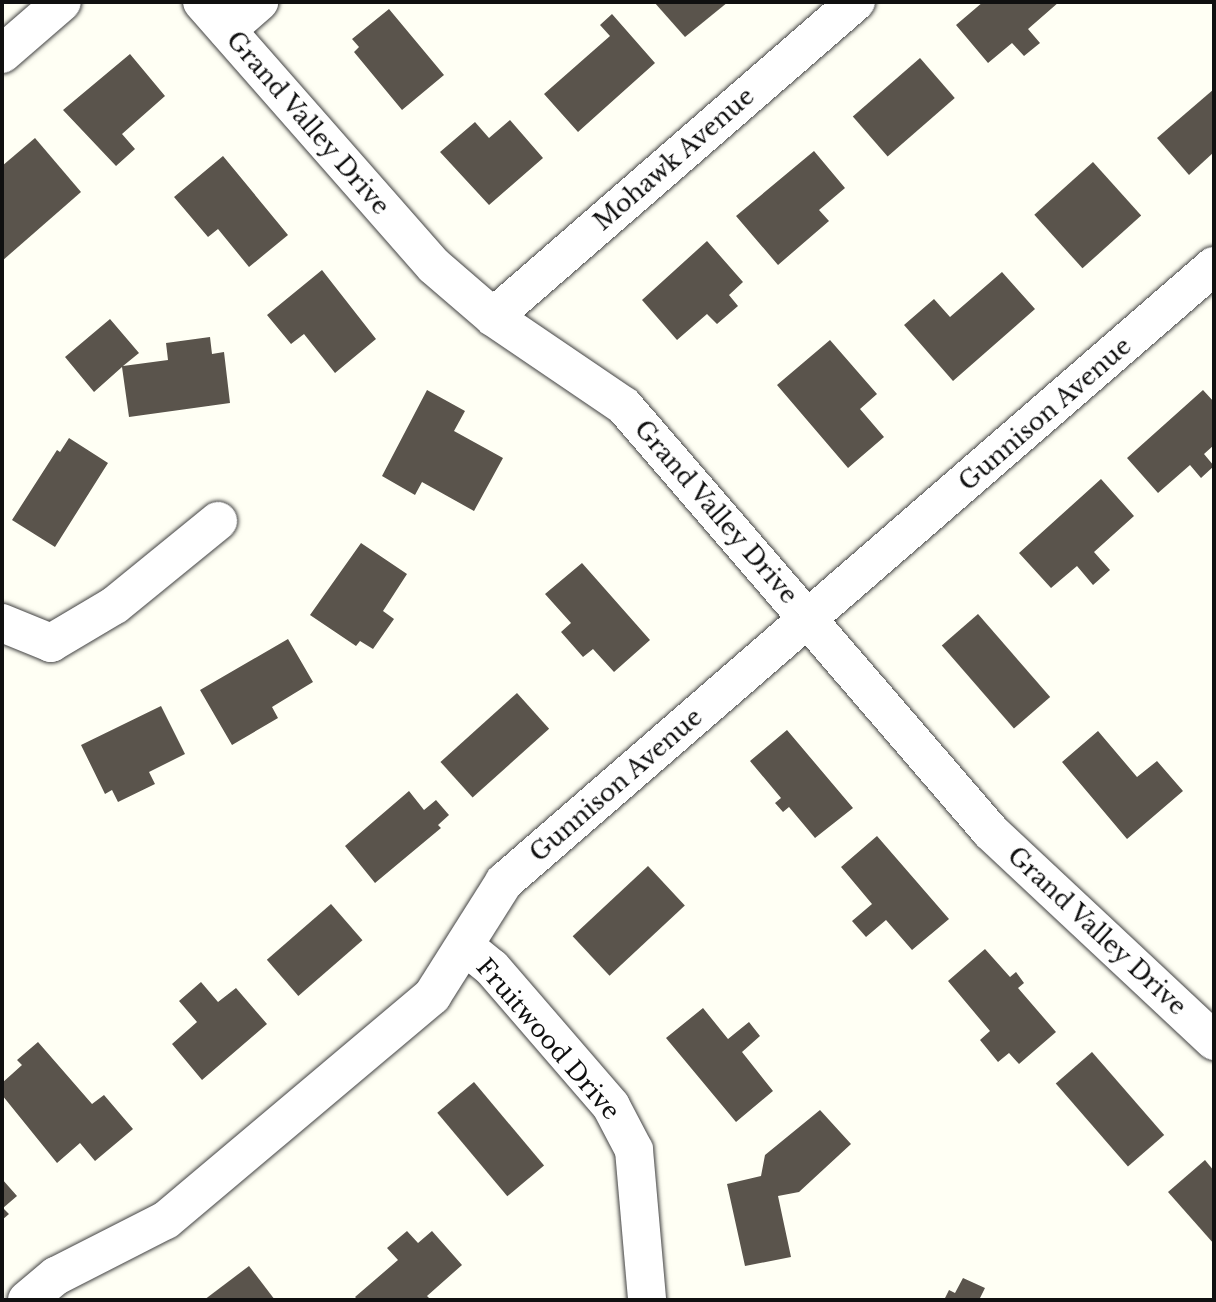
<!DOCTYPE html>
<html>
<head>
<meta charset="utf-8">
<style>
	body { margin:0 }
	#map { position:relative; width:1216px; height:1302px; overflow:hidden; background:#fffff4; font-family:"Libre Baskerville",serif }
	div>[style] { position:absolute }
	.building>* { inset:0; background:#5a544c; transform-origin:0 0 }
	.roads { filter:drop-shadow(0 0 2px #434343) drop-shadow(0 0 2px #434343) }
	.minor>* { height:38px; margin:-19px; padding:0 19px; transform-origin:19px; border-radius:19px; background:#fff }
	span { translate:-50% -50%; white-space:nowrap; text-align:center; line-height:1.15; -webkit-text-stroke:7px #fff; paint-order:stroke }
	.street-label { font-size:24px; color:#101010 }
	.frame { position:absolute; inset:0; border:4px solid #101010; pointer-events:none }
</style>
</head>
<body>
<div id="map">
	<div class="building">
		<i style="clip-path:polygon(654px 2px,728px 2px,685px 37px)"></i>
		<i style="clip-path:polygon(983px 2px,1059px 2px,1028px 29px,1040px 43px,1024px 56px,1012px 43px,988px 63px,956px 25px)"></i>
		<i style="clip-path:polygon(389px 9px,444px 75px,402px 110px,354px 52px,359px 47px,352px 39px)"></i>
		<i style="clip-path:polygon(612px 14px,655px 63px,578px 132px,544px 94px,610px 36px,600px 25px)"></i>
		<i style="clip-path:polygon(130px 54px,165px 96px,122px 134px,135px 149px,116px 166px,63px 110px)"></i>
		<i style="left:920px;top:58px;width:53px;height:89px;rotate:49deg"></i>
		<i style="clip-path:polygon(1214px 89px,1214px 152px,1189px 175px,1157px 138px)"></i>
		<i style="clip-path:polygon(510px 120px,543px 158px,489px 205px,440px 152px,475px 122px,489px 138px)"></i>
		<i style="clip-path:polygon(35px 138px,81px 192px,2px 261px,2px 166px)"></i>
		<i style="clip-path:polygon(814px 151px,845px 188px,819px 210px,829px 221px,778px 265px,736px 216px)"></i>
		<i style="clip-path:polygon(223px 156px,288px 235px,249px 267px,218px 229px,208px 237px,174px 197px)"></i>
		<i style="left:1093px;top:162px;width:72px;height:79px;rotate:48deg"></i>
		<i style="clip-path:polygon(707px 241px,743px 282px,729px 295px,738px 306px,717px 324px,707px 314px,677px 340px,642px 300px)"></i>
		<i style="clip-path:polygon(322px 270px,376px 339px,335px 373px,304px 334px,291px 344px,267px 315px)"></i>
		<i style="clip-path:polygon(1002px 272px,1035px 309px,953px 381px,904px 325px,934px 299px,950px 317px)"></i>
		<i style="clip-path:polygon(110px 319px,139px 353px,123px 366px,168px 360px,166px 343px,210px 337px,212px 354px,224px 352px,230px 403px,129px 417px,122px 367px,94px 392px,65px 357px)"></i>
		<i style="clip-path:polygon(830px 340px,877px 394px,860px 409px,884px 437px,848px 468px,777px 385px)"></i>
		<i style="clip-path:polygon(427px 390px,465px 411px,454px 431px,503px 458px,474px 511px,422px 482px,415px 495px,382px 476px)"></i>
		<i style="clip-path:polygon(1203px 390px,1214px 402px,1214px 445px,1204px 454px,1214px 466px,1201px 478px,1190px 465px,1158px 493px,1127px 458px)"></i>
		<i style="clip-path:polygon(69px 438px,108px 463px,55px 547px,12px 520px,57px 450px,60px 452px)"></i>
		<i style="clip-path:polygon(1101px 479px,1134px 516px,1094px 552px,1110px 570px,1093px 585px,1077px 566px,1051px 588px,1019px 553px)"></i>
		<i style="clip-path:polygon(361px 543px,407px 574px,383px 611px,394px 619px,373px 649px,360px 641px,356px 646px,310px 615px)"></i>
		<i style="clip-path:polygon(582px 563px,650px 640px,614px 672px,593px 649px,583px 657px,561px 632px,571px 623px,545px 594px)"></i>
		<i style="left:978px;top:614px;width:110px;height:48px;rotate:49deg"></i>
		<i style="clip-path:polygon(288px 639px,313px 682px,272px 707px,278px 718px,232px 745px,200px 690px)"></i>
		<i style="left:517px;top:693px;width:48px;height:103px;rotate:48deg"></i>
		<i style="clip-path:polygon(161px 706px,185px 754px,149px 772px,155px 784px,118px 802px,112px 790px,105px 794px,81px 745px)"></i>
		<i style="clip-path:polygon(787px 730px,853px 808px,815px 838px,789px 807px,783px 812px,775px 803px,781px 798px,750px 761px)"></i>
		<i style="clip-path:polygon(1098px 731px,1137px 777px,1157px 761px,1183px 791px,1127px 839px,1062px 762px)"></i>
		<i style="clip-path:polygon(409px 791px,424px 810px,436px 800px,449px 815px,438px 825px,441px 828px,375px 883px,345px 846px)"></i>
		<i style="clip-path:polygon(877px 836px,949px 919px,912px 950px,886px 920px,866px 937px,852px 921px,872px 904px,841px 867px)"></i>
		<i style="left:648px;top:866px;width:54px;height:103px;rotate:47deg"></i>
		<i style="left:331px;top:904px;width:48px;height:85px;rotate:49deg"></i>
		<i style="clip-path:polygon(985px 949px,1010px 977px,1016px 972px,1024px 983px,1018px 988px,1056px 1032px,1019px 1064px,1009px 1053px,998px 1062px,980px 1040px,990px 1031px,948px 981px)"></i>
		<i style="clip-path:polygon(201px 982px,218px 1002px,236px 988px,267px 1024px,202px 1080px,172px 1044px,197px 1022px,179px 1001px)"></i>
		<i style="clip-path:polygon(703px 1008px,728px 1039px,749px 1022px,760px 1036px,742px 1052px,773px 1091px,736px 1122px,666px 1038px)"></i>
		<i style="clip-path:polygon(38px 1042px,92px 1104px,104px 1095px,133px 1129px,95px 1161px,80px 1143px,57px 1163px,2px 1095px,2px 1083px,22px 1065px,17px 1060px)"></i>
		<i style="left:1092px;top:1052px;width:110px;height:48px;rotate:49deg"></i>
		<i style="left:474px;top:1082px;width:109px;height:48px;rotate:50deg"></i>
		<i style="clip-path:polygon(820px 1110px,851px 1144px,799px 1192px,778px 1196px,791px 1257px,745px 1266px,727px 1184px,761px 1176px,765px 1155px)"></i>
		<i style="clip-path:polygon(1205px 1160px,1214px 1171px,1214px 1244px,1168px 1192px)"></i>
		<i style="clip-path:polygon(2px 1179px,17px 1196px,3px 1208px,9px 1214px,2px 1220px)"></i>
		<i style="clip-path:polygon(407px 1231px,418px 1243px,432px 1231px,462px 1265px,427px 1296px,431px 1300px,358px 1300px,355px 1297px,398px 1260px,387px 1248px)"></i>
		<i style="clip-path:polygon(249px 1266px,275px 1300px,204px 1300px)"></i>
		<i style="clip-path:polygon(963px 1278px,985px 1288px,979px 1300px,944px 1300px,949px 1290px,955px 1293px)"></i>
	</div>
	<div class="roads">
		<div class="minor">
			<i style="left:202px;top:2px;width:351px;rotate:48.7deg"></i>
			<i style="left:434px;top:266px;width:78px;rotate:40.8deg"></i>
			<i style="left:493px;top:317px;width:158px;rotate:34.2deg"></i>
			<i style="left:624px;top:406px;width:562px;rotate:49.26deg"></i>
			<i style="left:991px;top:832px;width:306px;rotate:43.1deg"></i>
			<i style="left:227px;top:30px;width:43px;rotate:-41.2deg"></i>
			<i style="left:2px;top:54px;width:79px;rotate:-40.9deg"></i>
			<i style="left:493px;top:317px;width:481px;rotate:-41deg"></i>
			<i style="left:2px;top:623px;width:53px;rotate:22.2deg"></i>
			<i style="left:51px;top:643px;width:74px;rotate:-30.7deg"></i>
			<i style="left:115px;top:605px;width:133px;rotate:-39.2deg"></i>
			<i style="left:466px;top:947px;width:33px;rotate:39deg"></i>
			<i style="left:492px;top:968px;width:182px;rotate:49.2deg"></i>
			<i style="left:611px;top:1106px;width:50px;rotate:62.4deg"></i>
			<i style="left:634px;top:1150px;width:151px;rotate:85deg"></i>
			<i style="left:27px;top:1300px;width:38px;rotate:-40deg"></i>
			<i style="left:56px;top:1276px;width:123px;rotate:-27deg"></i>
			<i style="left:166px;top:1220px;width:348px;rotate:-40.1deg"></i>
			<i style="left:432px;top:996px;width:135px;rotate:-57.7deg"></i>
			<i style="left:504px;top:882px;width:940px;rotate:-40.95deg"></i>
		</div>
	</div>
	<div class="street-label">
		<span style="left:308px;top:123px;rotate:49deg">Grand Valley Drive</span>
		<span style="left:674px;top:159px;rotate:-41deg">Mohawk Avenue</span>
		<span style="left:1045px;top:414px;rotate:-41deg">Gunnison Avenue</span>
		<span style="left:716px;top:512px;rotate:49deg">Grand Valley Drive</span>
		<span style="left:616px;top:785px;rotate:-41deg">Gunnison Avenue</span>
		<span style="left:1097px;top:931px;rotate:43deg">Grand Valley Drive</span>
		<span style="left:548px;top:1039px;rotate:49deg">Fruitwood Drive</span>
	</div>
	<div class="frame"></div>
</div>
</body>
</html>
